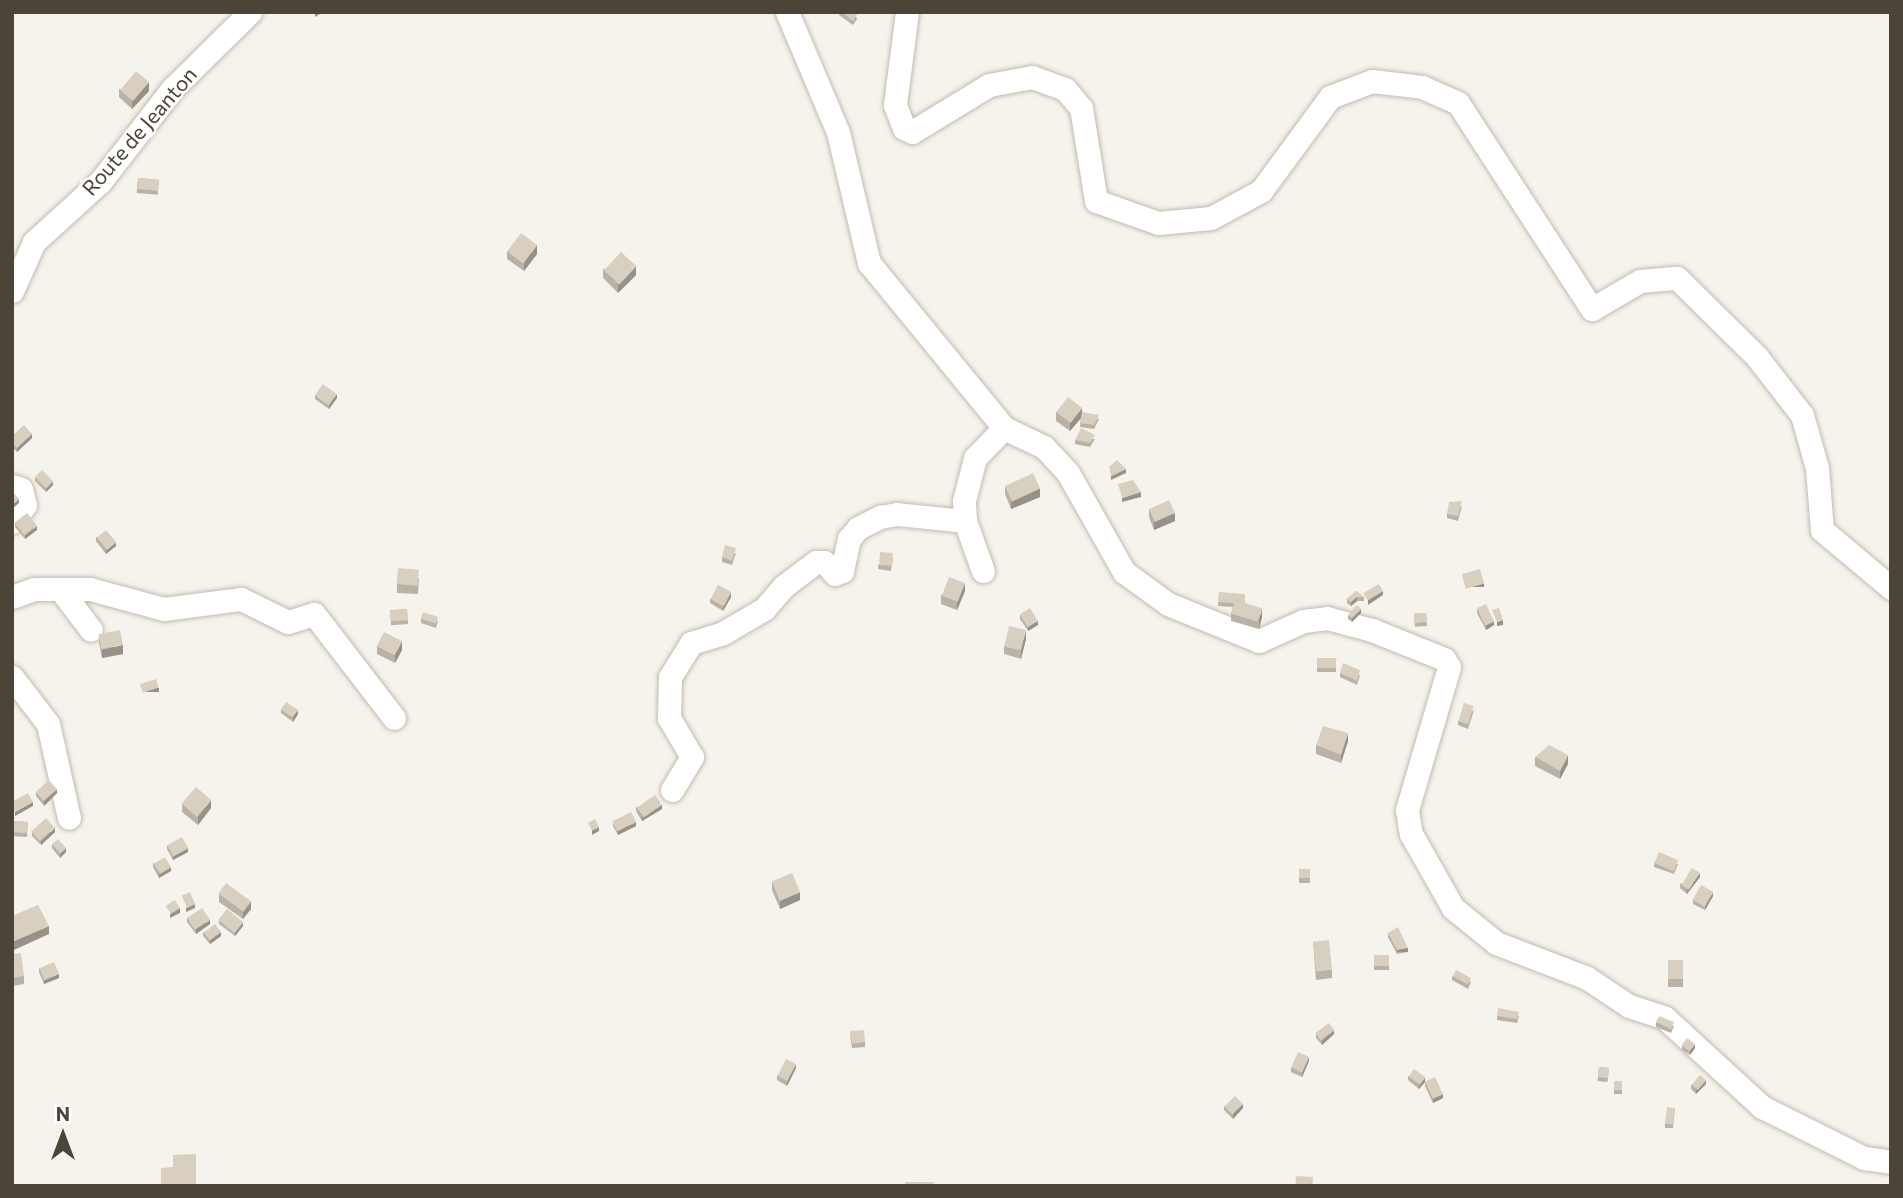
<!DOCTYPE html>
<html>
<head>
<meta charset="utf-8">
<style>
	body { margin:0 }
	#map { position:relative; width:1903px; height:1198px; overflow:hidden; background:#f6f3ec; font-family:Commissioner,sans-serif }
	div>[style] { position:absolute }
	.roads { filter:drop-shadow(0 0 2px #c2bbae) drop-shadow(0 0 2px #c2bbae) }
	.minor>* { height:23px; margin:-11.5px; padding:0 11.5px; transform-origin:11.5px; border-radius:11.5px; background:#fff }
	.wall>* { inset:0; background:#bab2a6; transform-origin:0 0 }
	.shaded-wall>* { inset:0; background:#979187; transform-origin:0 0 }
	.building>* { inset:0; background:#d8cfc1; transform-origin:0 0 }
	span { translate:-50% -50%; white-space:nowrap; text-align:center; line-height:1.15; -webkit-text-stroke:5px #fff; paint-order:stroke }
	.street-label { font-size:21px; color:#4b4439 }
	.frame { position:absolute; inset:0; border:14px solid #4b4439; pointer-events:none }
	.north { position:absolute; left:28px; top:1100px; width:70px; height:70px; -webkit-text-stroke:5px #fff; paint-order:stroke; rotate:0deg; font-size:19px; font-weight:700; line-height:28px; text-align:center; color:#4b4439 }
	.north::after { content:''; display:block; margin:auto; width:24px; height:32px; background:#4b4439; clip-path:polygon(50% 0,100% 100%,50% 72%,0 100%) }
</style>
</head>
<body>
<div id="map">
	<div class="roads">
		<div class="minor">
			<i style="left:787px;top:12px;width:130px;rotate:67deg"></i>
			<i style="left:838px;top:132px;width:135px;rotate:76.7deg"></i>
			<i style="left:869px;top:263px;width:213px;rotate:50.7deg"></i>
			<i style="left:1004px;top:428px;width:44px;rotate:25.4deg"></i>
			<i style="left:1044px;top:447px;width:35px;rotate:47deg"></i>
			<i style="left:1068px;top:473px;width:114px;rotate:60.5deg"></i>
			<i style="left:1124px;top:572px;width:54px;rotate:36deg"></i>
			<i style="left:1168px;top:604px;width:98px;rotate:22.1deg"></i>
			<i style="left:1259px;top:641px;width:48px;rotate:-24.4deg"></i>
			<i style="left:1303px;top:621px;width:24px;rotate:-7deg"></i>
			<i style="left:1327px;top:618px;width:47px;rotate:14.9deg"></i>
			<i style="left:1372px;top:630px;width:78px;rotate:21.9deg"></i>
			<i style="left:1444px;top:659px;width:9px;rotate:58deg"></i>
			<i style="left:1449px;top:667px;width:149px;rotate:106.4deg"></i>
			<i style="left:1407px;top:810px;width:24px;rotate:81deg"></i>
			<i style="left:1411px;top:834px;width:85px;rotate:60.4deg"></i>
			<i style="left:1453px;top:908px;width:55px;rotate:39.1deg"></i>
			<i style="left:1496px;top:943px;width:97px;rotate:21deg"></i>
			<i style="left:1587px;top:978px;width:50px;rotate:33.7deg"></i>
			<i style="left:1629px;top:1006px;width:38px;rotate:18deg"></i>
			<i style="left:1665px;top:1018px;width:132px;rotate:42.5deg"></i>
			<i style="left:1762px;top:1107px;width:114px;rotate:26.6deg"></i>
			<i style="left:1864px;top:1158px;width:27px;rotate:8deg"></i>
			<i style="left:907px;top:12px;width:94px;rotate:97.4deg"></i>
			<i style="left:895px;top:105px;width:25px;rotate:69deg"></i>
			<i style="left:904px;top:128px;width:9px;rotate:27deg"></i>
			<i style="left:912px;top:132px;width:90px;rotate:-31.4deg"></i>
			<i style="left:989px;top:85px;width:44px;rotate:-10.5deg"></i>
			<i style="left:1032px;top:77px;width:35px;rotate:20deg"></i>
			<i style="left:1065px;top:89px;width:25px;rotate:50deg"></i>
			<i style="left:1081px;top:108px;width:94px;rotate:80.8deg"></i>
			<i style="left:1096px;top:201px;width:66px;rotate:19.5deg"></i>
			<i style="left:1158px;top:223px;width:53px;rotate:-5.4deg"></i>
			<i style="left:1211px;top:218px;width:57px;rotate:-28.4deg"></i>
			<i style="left:1261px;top:191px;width:117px;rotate:-53.7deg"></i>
			<i style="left:1330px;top:97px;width:45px;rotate:-20.9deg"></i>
			<i style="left:1372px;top:81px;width:50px;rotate:6.8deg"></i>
			<i style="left:1422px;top:87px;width:39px;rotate:24deg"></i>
			<i style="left:1458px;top:103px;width:246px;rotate:57deg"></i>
			<i style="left:1592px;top:309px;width:56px;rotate:-30.3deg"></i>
			<i style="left:1640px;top:281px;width:37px;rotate:-5deg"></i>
			<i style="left:1677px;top:278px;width:112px;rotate:44.6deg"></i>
			<i style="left:1757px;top:357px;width:73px;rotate:52.2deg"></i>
			<i style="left:1802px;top:415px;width:55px;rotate:74.2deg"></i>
			<i style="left:1817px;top:468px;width:62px;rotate:85.4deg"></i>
			<i style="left:1822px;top:530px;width:90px;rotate:40deg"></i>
			<i style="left:12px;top:291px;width:54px;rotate:-65.8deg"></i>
			<i style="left:34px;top:242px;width:89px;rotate:-42.3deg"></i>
			<i style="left:100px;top:182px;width:119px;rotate:-52.2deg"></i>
			<i style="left:173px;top:88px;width:108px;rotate:-44.6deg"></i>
			<i style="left:12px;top:486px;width:9px;rotate:18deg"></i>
			<i style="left:21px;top:489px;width:16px;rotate:76deg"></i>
			<i style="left:25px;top:505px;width:21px;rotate:127deg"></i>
			<i style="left:983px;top:571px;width:53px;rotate:-109.8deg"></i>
			<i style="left:965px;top:521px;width:20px;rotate:-93deg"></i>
			<i style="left:964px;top:501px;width:44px;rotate:-75.7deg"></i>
			<i style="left:975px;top:458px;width:42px;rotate:-46deg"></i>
			<i style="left:60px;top:589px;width:51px;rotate:52.9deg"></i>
			<i style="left:12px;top:597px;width:23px;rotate:-20deg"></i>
			<i style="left:34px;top:589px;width:56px"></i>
			<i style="left:90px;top:589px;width:77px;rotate:15.1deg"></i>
			<i style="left:164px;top:609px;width:78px;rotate:-7.4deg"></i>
			<i style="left:241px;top:599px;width:52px;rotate:26.1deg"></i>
			<i style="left:288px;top:622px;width:27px;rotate:-17deg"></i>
			<i style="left:314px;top:614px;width:131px;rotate:52.4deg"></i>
			<i style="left:12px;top:677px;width:59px;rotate:52.5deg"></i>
			<i style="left:48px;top:724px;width:96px;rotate:77.4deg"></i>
			<i style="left:672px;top:790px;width:39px;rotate:-59deg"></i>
			<i style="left:692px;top:757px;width:45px;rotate:-120.5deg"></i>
			<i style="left:669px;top:718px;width:41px;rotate:-88.6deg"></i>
			<i style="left:670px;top:677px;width:40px;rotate:-58deg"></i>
			<i style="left:691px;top:643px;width:34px;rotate:-17deg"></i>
			<i style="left:723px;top:633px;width:48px;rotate:-30.3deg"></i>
			<i style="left:764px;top:609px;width:30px;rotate:-49deg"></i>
			<i style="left:784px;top:586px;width:40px;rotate:-37deg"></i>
			<i style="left:816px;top:562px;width:8px"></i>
			<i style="left:824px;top:562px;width:16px;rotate:47deg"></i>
			<i style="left:835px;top:574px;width:8px;rotate:-23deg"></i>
			<i style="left:842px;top:571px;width:33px;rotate:-78deg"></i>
			<i style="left:849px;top:539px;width:14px;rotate:-51deg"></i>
			<i style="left:858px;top:528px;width:25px;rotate:-27deg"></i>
			<i style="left:880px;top:517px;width:17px;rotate:-10deg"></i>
			<i style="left:897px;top:514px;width:68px;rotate:5.9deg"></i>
		</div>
	</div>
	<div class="wall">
		<i style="clip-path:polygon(839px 12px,854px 12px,857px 19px,853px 25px,839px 15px)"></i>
		<i style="clip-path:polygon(119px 89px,149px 91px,132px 109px,119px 97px)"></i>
		<i style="left:138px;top:178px;width:21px;height:15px;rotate:5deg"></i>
		<i style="clip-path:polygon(507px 251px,537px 254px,524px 271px,507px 259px)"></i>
		<i style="clip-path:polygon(603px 269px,636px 275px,618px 293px,603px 278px)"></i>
		<i style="clip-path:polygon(315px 395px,337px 398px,329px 409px,315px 399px)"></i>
		<i style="clip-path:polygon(1056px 412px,1082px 412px,1099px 419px,1094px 429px,1080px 427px,1081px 418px,1070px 431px,1056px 421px)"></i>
		<i style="clip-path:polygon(12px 436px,32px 438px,17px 452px,12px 447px)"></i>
		<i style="clip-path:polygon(1095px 439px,1090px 447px,1075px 444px,1075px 440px)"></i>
		<i style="clip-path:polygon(35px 477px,53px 485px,46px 492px,35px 481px)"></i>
		<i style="clip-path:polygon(1005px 486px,1040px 497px,1011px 509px,1005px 494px)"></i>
		<i style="clip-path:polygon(1462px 506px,1458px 521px,1447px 518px,1447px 514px)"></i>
		<i style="clip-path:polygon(1149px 509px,1175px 521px,1154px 530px,1149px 517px)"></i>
		<i style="clip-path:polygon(15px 523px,37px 530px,25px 539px,15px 527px)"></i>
		<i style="clip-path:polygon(96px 537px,116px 546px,106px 554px,96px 541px)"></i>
		<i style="clip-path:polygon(736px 553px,732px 565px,722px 562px,722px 557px)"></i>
		<i style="clip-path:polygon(893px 558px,891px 571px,878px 569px,878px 565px)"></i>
		<i style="clip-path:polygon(419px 578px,418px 594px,397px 593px,397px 584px)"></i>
		<i style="clip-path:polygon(965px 591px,957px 610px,941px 604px,941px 595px)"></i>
		<i style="clip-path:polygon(1356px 591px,1364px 597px,1364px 601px,1357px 601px,1351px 606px,1347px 603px,1347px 599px)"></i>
		<i style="clip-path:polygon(1219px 592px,1245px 603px,1262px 617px,1259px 629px,1231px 621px,1231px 613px,1233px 607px,1218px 606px)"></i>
		<i style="clip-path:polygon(731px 597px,723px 611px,710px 603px,710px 599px)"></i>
		<i style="left:407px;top:609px;width:15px;height:17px;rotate:86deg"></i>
		<i style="clip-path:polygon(1477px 609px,1494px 625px,1486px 630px,1477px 613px)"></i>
		<i style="clip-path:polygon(1361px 613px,1352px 622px,1348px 619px,1348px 615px)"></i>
		<i style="left:1426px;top:613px;width:13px;height:12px;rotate:86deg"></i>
		<i style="clip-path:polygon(1020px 615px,1038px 625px,1028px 631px,1020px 619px)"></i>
		<i style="clip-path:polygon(421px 619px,438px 621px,436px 628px,421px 623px)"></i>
		<i style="clip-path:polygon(99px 635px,123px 654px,102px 658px,99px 643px)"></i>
		<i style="clip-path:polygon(1026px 639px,1021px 659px,1004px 654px,1004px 646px)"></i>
		<i style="clip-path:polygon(377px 646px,402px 650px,395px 663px,377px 654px)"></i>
		<i style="left:1317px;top:658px;width:19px;height:14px"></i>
		<i style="clip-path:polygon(1340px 673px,1360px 675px,1357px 685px,1340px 677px)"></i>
		<i style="clip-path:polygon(281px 709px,298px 714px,293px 722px,281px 713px)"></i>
		<i style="clip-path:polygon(1474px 710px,1468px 729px,1458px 725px,1458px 721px)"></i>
		<i style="clip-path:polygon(1348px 741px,1341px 763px,1316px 754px,1316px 745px)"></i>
		<i style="clip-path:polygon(1535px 757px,1568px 764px,1560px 779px,1535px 766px)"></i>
		<i style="clip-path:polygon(36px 792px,57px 793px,44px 806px,36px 796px)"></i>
		<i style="clip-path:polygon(182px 804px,211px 808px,198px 825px,182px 812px)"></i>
		<i style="clip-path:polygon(636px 807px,662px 809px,642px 821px,636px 811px)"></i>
		<i style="left:12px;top:821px;width:16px;height:15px;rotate:4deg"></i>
		<i style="clip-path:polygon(613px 822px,636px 826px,618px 835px,613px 826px)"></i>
		<i style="clip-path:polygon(32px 832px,55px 832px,41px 845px,32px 836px)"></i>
		<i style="clip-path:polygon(52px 844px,66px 852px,60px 858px,52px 848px)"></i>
		<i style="clip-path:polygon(167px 845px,188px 852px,173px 860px,167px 849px)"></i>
		<i style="clip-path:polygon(153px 863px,171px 871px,159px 878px,153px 867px)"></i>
		<i style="clip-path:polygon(1654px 863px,1678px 864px,1674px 874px,1654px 867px)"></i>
		<i style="left:1299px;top:869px;width:11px;height:14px"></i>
		<i style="clip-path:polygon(1700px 877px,1687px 894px,1680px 888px,1680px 884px)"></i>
		<i style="clip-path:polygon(772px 882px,800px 900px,780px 909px,772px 890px)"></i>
		<i style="clip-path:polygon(219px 894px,251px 909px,243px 919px,219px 902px)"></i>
		<i style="clip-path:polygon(1713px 896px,1705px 910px,1693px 904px,1693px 900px)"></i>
		<i style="clip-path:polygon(187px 918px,210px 924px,196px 934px,187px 922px)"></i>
		<i style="clip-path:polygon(219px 920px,243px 926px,235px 936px,219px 924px)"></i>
		<i style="clip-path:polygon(203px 932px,221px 936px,210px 944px,203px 936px)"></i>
		<i style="clip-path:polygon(1388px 933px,1408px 952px,1397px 954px,1388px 937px)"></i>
		<i style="clip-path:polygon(1313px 941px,1332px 970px,1332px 978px,1316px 980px)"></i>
		<i style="clip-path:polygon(12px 954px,24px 976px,24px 984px,12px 986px)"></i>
		<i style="left:1374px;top:955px;width:15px;height:15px"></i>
		<i style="left:1668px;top:960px;width:15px;height:27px"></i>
		<i style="clip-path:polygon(39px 968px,59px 978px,44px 984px,39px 972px)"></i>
		<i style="clip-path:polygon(1452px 976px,1471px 982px,1468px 989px,1452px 980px)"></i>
		<i style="clip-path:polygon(1497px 1016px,1519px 1016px,1517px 1023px,1497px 1020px)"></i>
		<i style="clip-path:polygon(1656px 1022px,1674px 1026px,1671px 1033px,1656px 1027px)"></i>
		<i style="clip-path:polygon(1316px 1034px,1334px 1034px,1322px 1045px,1316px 1038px)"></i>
		<i style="clip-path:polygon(850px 1035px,865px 1042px,865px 1047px,852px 1048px)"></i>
		<i style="clip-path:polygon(1682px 1045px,1695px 1048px,1690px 1055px,1682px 1050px)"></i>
		<i style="clip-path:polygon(1309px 1061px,1302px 1077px,1291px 1072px,1291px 1068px)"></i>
		<i style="left:1599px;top:1067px;width:10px;height:14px;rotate:6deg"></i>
		<i style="clip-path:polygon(796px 1068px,787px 1086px,777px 1080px,777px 1076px)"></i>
		<i style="clip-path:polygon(1408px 1076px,1425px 1082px,1419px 1089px,1408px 1080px)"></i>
		<i style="left:1614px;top:1081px;width:8px;height:13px"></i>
		<i style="clip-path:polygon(1425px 1082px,1443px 1098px,1433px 1103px,1425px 1086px)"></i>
		<i style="clip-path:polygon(1706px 1084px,1696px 1094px,1691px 1089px,1691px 1085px)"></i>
		<i style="clip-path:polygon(1224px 1106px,1243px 1108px,1233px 1119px,1224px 1110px)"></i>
		<i style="clip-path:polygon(1675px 1108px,1673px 1128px,1665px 1128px,1665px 1124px)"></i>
	</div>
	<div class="shaded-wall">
		<i style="clip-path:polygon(315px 12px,323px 12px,315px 17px)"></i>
		<i style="clip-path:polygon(149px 82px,149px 91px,132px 109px,132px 101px)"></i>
		<i style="clip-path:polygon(537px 245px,537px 254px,524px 271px,524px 263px)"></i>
		<i style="clip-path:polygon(636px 266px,636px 275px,618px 293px,618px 284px)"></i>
		<i style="clip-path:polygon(337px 394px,337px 398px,329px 409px,329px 405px)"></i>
		<i style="clip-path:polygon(1082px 408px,1082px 417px,1070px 431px,1070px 423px)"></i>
		<i style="clip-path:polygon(32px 434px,32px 438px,17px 452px,17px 448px)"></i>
		<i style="clip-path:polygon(1126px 469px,1126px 473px,1111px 480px,1111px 476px)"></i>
		<i style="clip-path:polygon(53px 481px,53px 485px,46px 492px,46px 488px)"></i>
		<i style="clip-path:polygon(1040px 488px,1040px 497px,1011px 509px,1011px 501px)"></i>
		<i style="clip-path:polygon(1141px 492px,1141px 497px,1122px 502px,1122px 498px)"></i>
		<i style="clip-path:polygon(19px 499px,19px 503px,12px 509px,12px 505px)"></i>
		<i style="clip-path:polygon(1175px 513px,1175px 521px,1154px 530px,1154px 521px)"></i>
		<i style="clip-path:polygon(37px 526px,37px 530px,25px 539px,25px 535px)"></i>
		<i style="clip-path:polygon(116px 542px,116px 546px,106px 554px,106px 550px)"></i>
		<i style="clip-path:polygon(965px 583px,965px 591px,957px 610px,957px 602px)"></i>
		<i style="left:1484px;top:583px;width:4px;height:18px;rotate:90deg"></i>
		<i style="clip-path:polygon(1383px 591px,1383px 595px,1368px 605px,1368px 600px)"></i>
		<i style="clip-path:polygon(731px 592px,731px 597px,723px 611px,723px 607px)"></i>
		<i style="clip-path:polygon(1357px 597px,1357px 601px,1351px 606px,1351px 602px)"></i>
		<i style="clip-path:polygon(1262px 608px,1262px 617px,1259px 629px,1259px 621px)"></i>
		<i style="clip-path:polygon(1361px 609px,1361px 613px,1352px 622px,1352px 618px)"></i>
		<i style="clip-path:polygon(1503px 620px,1503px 625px,1497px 626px,1497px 622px)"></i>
		<i style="clip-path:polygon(1038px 621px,1038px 625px,1028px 631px,1028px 627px)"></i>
		<i style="clip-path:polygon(1494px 621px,1494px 625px,1486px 630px,1486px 626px)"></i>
		<i style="clip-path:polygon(1026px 630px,1026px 639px,1021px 659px,1021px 650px)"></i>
		<i style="clip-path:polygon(402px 641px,402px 650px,395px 663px,395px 655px)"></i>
		<i style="clip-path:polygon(123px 645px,123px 654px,102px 658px,102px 650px)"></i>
		<i style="left:159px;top:688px;width:4px;height:16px;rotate:90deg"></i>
		<i style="clip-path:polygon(298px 710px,298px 714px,293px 722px,293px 717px)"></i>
		<i style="clip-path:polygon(1348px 733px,1348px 741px,1341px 763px,1341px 755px)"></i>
		<i style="clip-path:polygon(1568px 755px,1568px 764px,1560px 779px,1560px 771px)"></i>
		<i style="clip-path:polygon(57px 789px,57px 793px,44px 806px,44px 801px)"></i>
		<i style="clip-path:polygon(211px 800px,211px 808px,198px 825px,198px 817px)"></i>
		<i style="clip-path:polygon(33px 802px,33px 806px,15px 816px,15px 812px)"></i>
		<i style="clip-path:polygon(662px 805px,662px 809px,642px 821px,642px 817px)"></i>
		<i style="clip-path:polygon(636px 822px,636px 826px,618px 835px,618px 831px)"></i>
		<i style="clip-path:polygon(599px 827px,599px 831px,592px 835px,592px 830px)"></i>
		<i style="clip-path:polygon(55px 828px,55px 832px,41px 845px,41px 841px)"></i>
		<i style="clip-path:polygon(66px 848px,66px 852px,60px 858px,60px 854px)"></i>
		<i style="clip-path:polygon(188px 848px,188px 852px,173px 860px,173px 856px)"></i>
		<i style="clip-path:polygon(171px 867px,171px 871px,159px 878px,159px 873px)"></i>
		<i style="clip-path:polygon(1700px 873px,1700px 877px,1687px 894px,1687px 890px)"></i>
		<i style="clip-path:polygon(800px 892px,800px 900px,780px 909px,780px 900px)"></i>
		<i style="clip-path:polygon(1713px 892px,1713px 896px,1705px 910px,1705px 906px)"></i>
		<i style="clip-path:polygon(251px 901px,251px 909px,243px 919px,243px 911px)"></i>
		<i style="clip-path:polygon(195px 904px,195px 908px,186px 912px,186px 908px)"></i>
		<i style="clip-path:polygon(180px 908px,180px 913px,170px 918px,170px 914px)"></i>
		<i style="clip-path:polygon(210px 920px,210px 924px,196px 934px,196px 929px)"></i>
		<i style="clip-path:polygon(243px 922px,243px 926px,235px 936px,235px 932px)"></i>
		<i style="clip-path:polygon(49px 926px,49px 934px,14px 950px,14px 941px)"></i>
		<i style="clip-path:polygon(221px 932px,221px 936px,210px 944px,210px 940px)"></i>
		<i style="left:1408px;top:948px;width:4px;height:11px;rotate:90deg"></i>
		<i style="clip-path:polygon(59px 974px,59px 978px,44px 984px,44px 980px)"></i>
		<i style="clip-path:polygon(1334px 1030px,1334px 1034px,1322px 1045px,1322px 1041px)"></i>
		<i style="clip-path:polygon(1695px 1044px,1695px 1048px,1690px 1055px,1690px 1051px)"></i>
		<i style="clip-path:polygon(1309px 1057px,1309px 1061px,1302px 1077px,1302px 1073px)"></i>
		<i style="clip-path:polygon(796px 1064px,796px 1068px,787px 1086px,787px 1082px)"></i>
		<i style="clip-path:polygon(1425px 1077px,1425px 1082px,1419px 1089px,1419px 1085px)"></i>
		<i style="clip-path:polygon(1706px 1080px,1706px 1084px,1696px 1094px,1696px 1090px)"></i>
		<i style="clip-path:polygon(1443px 1094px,1443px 1098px,1433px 1103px,1433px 1099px)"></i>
		<i style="clip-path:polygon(1243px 1104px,1243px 1108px,1233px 1119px,1233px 1114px)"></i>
	</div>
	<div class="building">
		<i style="clip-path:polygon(841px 12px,854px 12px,857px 15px,853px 21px)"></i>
		<i style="left:136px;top:71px;width:17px;height:25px;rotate:40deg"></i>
		<i style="left:138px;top:178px;width:21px;height:11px;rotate:5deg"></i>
		<i style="left:521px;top:233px;width:20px;height:23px;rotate:37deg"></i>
		<i style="left:621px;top:252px;width:21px;height:25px;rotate:43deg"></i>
		<i style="left:323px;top:384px;width:17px;height:14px;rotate:36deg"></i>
		<i style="left:1068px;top:397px;width:18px;height:19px;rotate:38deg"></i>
		<i style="clip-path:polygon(1082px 412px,1099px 415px,1094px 425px,1080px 423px)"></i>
		<i style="clip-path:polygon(24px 425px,32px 434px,17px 448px,12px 443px,12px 436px)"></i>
		<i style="clip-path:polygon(1081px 428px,1095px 435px,1090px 443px,1075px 440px)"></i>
		<i style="clip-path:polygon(1117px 460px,1126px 469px,1111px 476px,1109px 467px)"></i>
		<i style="left:42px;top:470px;width:16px;height:10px;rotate:45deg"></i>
		<i style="left:1033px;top:473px;width:17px;height:31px;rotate:65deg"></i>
		<i style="clip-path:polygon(1133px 480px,1141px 492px,1122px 498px,1118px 484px)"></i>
		<i style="clip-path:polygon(12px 491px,19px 499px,12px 505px)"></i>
		<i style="left:1169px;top:500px;width:14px;height:22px;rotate:65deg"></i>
		<i style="clip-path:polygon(1462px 501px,1458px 516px,1447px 514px,1449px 502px)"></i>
		<i style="left:27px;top:513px;width:16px;height:16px;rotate:52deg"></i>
		<i style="left:106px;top:530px;width:16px;height:12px;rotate:50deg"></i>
		<i style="clip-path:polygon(725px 545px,736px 548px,732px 561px,722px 557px)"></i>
		<i style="left:880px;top:552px;width:13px;height:13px;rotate:4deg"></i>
		<i style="left:398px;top:568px;width:21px;height:16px;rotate:5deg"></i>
		<i style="left:1480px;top:569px;width:15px;height:19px;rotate:74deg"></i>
		<i style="left:949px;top:577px;width:17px;height:20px;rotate:21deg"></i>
		<i style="left:1379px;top:584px;width:8px;height:18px;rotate:60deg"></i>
		<i style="left:718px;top:585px;width:15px;height:16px;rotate:28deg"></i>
		<i style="clip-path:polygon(1356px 591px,1364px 597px,1357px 597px,1351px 602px,1347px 599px)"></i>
		<i style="clip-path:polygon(1219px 592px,1245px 594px,1245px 603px,1235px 600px,1234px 603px,1218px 602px)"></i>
		<i style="left:1235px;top:600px;width:28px;height:14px;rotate:17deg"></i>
		<i style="left:1486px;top:604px;width:19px;height:10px;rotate:65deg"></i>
		<i style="clip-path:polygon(1357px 605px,1361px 609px,1352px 618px,1348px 615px)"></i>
		<i style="left:1030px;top:608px;width:15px;height:12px;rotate:58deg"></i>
		<i style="clip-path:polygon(1499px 608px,1503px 620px,1497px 622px,1492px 610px)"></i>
		<i style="left:407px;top:609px;width:11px;height:17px;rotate:85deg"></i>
		<i style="left:423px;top:612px;width:16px;height:7px;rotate:18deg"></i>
		<i style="left:1426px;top:613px;width:9px;height:12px;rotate:84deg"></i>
		<i style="left:1009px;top:626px;width:17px;height:21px;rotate:13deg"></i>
		<i style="left:120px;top:630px;width:15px;height:22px;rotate:79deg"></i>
		<i style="left:384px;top:632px;width:20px;height:16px;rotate:27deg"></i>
		<i style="left:1317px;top:658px;width:19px;height:10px"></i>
		<i style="clip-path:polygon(1343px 663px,1360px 670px,1357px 681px,1340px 673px)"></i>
		<i style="left:156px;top:679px;width:9px;height:17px;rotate:72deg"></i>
		<i style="left:286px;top:702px;width:14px;height:9px;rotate:34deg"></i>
		<i style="left:1464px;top:703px;width:10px;height:19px;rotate:17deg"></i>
		<i style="clip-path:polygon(1323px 726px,1348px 733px,1341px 755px,1316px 745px)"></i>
		<i style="clip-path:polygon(1549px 745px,1568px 755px,1560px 771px,1535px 757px)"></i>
		<i style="left:49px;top:780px;width:12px;height:18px;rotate:48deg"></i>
		<i style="left:196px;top:787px;width:20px;height:22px;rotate:41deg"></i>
		<i style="clip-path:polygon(28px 793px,33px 802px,15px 812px,12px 808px,12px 802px)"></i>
		<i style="left:655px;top:795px;width:12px;height:22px;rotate:55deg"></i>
		<i style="left:631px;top:812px;width:11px;height:21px;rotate:63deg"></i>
		<i style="left:46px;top:818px;width:13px;height:20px;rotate:48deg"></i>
		<i style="left:595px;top:819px;width:9px;height:8px;rotate:63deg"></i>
		<i style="left:12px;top:821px;width:16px;height:11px;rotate:4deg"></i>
		<i style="left:182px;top:837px;width:13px;height:17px;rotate:61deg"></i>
		<i style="left:58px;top:839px;width:12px;height:8px;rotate:48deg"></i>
		<i style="left:1659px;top:852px;width:21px;height:12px;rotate:23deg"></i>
		<i style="left:165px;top:857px;width:12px;height:13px;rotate:59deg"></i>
		<i style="left:1692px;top:868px;width:9px;height:20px;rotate:32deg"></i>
		<i style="left:1299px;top:869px;width:11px;height:9px"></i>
		<i style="left:792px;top:873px;width:21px;height:22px;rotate:67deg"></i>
		<i style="left:226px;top:883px;width:31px;height:13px;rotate:36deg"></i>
		<i style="left:1701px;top:885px;width:14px;height:17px;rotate:30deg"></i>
		<i style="left:190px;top:892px;width:13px;height:9px;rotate:67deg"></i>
		<i style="left:175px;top:900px;width:9px;height:11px;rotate:58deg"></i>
		<i style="clip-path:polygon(38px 905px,49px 926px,14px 941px,12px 938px,12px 916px)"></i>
		<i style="left:202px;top:908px;width:14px;height:18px;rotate:56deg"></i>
		<i style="left:227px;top:909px;width:21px;height:14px;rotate:39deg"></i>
		<i style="left:215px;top:924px;width:10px;height:14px;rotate:53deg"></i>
		<i style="clip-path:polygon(1398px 927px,1408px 948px,1397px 950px,1388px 933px)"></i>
		<i style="left:1329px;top:940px;width:30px;height:16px;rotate:84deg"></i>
		<i style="clip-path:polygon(21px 953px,24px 976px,12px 978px,12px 954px)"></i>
		<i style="left:1374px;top:955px;width:15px;height:11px"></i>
		<i style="left:1668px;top:960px;width:15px;height:19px"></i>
		<i style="left:54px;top:962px;width:13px;height:16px;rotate:67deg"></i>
		<i style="left:1456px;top:970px;width:17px;height:7px;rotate:28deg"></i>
		<i style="clip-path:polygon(1498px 1008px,1519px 1012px,1517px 1019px,1497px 1016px)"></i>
		<i style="clip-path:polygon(1659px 1016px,1674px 1022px,1671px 1029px,1656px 1022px)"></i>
		<i style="left:1329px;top:1023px;width:9px;height:17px;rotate:54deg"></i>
		<i style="clip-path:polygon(864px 1030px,865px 1042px,852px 1044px,850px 1031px)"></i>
		<i style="left:1687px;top:1038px;width:10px;height:9px;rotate:37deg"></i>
		<i style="left:1298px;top:1052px;width:12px;height:17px;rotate:24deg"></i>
		<i style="left:786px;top:1059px;width:11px;height:19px;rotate:27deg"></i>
		<i style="left:1599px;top:1067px;width:10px;height:10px;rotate:6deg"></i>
		<i style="left:1414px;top:1069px;width:14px;height:9px;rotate:36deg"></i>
		<i style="left:1700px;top:1075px;width:8px;height:13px;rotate:40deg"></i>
		<i style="left:1435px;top:1077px;width:19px;height:11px;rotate:65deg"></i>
		<i style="left:1614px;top:1081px;width:8px;height:9px"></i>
		<i style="left:1235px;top:1096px;width:11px;height:15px;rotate:45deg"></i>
		<i style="left:1667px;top:1107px;width:8px;height:17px;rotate:7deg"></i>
		<i style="clip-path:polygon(196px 1154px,196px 1186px,161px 1186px,161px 1168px,173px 1167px,173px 1155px)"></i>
		<i style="left:1296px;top:1176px;width:17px;height:8px;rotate:3deg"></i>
		<i style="left:905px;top:1182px;width:29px;height:4px"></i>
	</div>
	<div class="street-label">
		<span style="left:139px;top:131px;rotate:-49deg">Route de Jeanton</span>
	</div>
	<div class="frame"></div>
	<div class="north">N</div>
</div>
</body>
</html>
